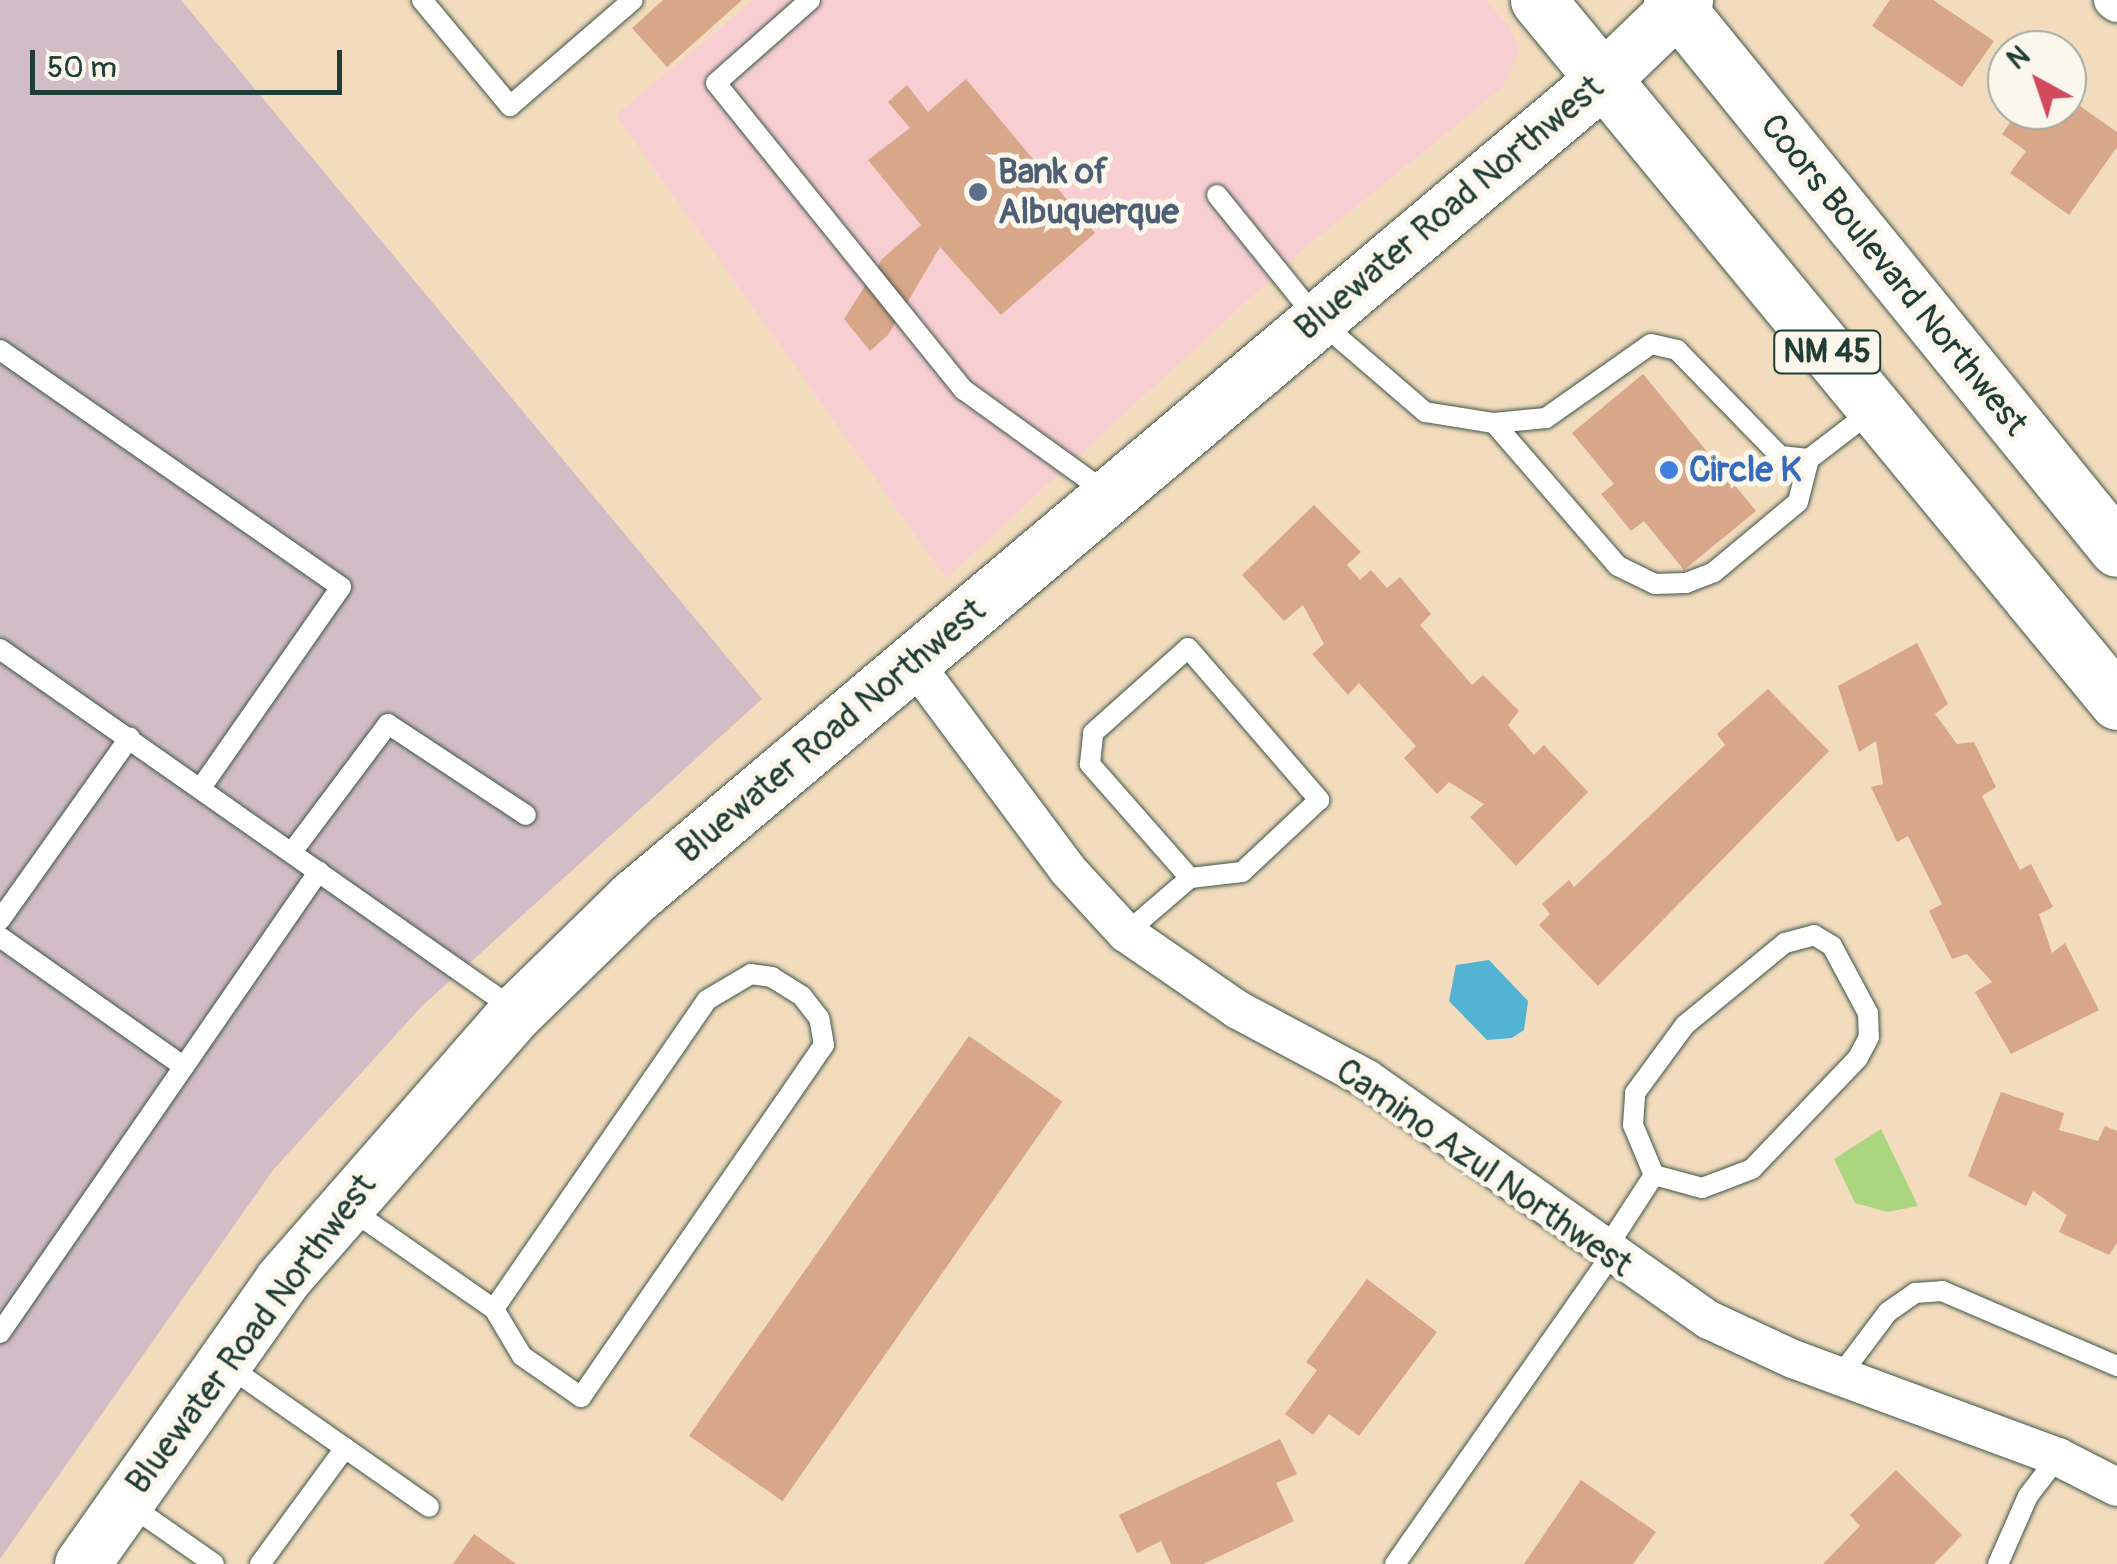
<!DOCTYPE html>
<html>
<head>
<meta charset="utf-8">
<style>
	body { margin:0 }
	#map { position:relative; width:2117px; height:1564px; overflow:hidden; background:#f2dcbd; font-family:Pangolin,sans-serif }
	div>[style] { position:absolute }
	.built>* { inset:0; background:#f7cfd2 }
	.industrial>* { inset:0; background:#d2bdc6 }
	.green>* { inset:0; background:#acd580 }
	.water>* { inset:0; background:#53b3d2 }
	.building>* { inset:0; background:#d8a689; transform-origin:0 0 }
	.roads { filter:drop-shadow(0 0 2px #3f5549) drop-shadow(0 0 2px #3f5549) }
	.lane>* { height:20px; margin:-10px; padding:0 10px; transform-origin:10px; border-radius:10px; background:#fff }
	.street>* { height:38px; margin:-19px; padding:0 19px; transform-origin:19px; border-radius:19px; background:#fff }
	.secondary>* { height:55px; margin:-27.5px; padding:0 27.5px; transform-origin:27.5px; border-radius:27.5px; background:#fff }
	.primary>* { height:55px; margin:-27.5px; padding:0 27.5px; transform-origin:27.5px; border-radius:27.5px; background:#fff }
	.dots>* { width:28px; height:28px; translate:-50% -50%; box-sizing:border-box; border:5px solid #fbf7ec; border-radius:50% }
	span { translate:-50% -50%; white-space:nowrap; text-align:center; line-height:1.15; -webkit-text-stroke:10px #fbf7ec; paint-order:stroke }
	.shield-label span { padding:2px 8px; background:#fbf7ec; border:2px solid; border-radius:8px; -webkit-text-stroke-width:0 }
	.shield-label { font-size:32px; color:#1f3d34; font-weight:700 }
	.service-label { font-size:35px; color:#4e5e75; font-weight:700 }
	.left { translate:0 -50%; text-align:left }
	.street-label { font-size:35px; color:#1f3d34 }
	.shop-label { font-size:35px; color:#366cbe; font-weight:700 }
	.north { position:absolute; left:1987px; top:30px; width:100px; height:100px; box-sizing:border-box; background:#fbf7ec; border:2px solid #a3ada2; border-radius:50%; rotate:320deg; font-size:28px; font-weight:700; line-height:40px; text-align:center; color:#1f3d34 }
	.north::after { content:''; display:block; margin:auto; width:35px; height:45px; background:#d1495b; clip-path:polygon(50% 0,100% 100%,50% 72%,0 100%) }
	.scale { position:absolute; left:30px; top:50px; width:312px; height:45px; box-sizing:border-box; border:5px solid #1f3d34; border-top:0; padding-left:12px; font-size:30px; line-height:35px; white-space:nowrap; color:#1f3d34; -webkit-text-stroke:8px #fbf7ec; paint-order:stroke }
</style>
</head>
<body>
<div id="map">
	<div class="built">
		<i style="clip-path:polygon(753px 0,1485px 0,1509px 26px,1519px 51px,1503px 87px,1301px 251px,946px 578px,616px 115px)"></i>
	</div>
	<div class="industrial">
		<i style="clip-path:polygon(0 0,181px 0,762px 699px,422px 1006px,273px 1170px,0 1559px)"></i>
	</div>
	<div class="green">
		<i style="clip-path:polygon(1881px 1129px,1918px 1206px,1888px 1212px,1855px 1203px,1834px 1159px)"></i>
	</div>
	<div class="water">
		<i style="clip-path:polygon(1489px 960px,1528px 1001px,1524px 1030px,1512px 1038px,1487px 1040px,1449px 1001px,1456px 965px)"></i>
	</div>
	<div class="building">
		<i style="clip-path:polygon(663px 0,742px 0,667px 67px,632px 28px)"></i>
		<i style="clip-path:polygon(1890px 0,1933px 0,1994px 41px,1962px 87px,1872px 26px)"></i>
		<i style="clip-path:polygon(966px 79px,1095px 233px,1001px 315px,940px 247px,888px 335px,870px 351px,844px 319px,882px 259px,921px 225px,868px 160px,910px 128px,888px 102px,907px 85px,928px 112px)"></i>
		<i style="clip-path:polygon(2067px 97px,2117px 132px,2117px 147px,2069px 215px,2010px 173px,2026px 151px,2002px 134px,2019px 110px,2067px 110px)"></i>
		<i style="clip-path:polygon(1643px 374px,1756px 511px,1684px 570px,1644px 521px,1631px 531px,1601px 494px,1614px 484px,1572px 433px)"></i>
		<i style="clip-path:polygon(1314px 505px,1361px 552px,1347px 565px,1360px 580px,1371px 570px,1387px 588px,1400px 577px,1431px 614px,1420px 625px,1472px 685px,1483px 675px,1519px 711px,1508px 725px,1534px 755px,1544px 745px,1588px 792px,1516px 866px,1470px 817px,1484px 804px,1449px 782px,1437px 794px,1404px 758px,1416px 746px,1359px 683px,1348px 695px,1312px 654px,1324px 644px,1303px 605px,1284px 621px,1242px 575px)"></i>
		<i style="clip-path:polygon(1917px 643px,1948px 704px,1935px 714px,1957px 744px,1974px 742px,1996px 787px,1982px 796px,2020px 870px,2031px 864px,2053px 907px,2039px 914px,2052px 953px,2065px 943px,2099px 1010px,2011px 1054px,1975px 992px,1992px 982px,1967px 954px,1952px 959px,1929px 911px,1942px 904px,1908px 836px,1897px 842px,1871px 787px,1883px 784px,1876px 741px,1859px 752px,1838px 686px)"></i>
		<i style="clip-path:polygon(1768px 689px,1829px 751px,1598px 986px,1539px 925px,1550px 914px,1542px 904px,1569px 880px,1574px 887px,1725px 745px,1717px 734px)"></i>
		<i style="left:969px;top:1036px;width:114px;height:488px;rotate:35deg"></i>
		<i style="clip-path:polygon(2001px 1092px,2064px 1113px,2059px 1130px,2098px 1141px,2105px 1126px,2117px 1131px,2117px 1243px,2109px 1255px,2059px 1232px,2067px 1215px,2033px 1191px,2026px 1206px,1968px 1176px)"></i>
		<i style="clip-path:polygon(1367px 1279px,1437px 1332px,1359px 1436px,1329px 1414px,1313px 1435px,1285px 1414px,1317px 1370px,1306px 1362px)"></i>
		<i style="clip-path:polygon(1280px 1439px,1297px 1474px,1276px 1483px,1294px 1521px,1203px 1564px,1171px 1564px,1161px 1541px,1137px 1553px,1119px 1515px)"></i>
		<i style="clip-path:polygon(1896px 1470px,1962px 1535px,1934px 1564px,1823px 1564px,1860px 1526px,1850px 1515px)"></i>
		<i style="clip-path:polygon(1581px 1480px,1656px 1532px,1633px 1564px,1524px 1564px)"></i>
		<i style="clip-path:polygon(474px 1534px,516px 1564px,453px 1564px)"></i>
	</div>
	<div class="roads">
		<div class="lane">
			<i style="left:422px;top:0;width:138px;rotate:50.3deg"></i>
			<i style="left:510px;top:106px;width:162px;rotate:-40.8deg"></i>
			<i style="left:810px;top:0;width:125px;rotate:138.6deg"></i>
			<i style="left:716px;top:83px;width:395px;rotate:51.1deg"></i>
			<i style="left:964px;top:390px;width:178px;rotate:35.8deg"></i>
			<i style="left:1217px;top:195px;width:159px;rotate:51.1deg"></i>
			<i style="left:1317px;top:319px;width:143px;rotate:40.7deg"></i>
			<i style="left:1425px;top:412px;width:70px;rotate:9.1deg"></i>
			<i style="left:1494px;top:423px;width:52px;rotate:-5.5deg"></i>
			<i style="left:1546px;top:418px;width:128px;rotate:-35.2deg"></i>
			<i style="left:1651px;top:344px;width:27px;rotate:13deg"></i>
			<i style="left:1677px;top:350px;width:148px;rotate:45.8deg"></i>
			<i style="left:1780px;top:456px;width:29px;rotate:6deg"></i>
			<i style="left:1809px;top:459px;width:81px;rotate:-37.4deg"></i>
			<i style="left:0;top:350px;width:415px;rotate:34.8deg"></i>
			<i style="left:341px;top:587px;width:245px;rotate:124.9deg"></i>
			<i style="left:1494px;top:423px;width:189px;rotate:49.1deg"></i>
			<i style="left:1618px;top:566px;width:41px;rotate:25.9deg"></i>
			<i style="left:1655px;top:584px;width:31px;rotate:-2deg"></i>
			<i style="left:1686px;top:583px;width:30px;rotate:-21deg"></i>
			<i style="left:1714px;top:572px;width:109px;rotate:-39.8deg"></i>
			<i style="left:1798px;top:502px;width:44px;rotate:-75.7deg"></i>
			<i style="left:0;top:649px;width:628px;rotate:35.01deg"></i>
			<i style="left:292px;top:852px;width:160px;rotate:-53.1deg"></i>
			<i style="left:388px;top:724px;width:165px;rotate:33.4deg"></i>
			<i style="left:0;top:920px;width:224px;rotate:-54.6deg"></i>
			<i style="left:1126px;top:933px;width:84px;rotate:-40.7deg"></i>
			<i style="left:1190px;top:878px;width:152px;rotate:-131.3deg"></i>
			<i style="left:1090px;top:764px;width:31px;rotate:-84deg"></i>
			<i style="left:1093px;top:733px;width:127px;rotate:-41.8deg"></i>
			<i style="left:1188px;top:648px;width:201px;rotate:49.2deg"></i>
			<i style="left:1319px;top:800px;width:105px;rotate:136.9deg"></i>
			<i style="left:1242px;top:872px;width:52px;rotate:173.4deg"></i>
			<i style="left:0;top:937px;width:225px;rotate:35.2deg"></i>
			<i style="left:350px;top:1209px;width:175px;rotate:34.8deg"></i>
			<i style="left:494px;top:1309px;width:55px;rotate:59.2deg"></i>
			<i style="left:522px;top:1356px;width:72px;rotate:34.8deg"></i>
			<i style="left:581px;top:1397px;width:428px;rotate:-55.4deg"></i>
			<i style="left:824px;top:1045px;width:27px;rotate:-100deg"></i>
			<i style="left:819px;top:1018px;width:28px;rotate:-128deg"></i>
			<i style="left:802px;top:996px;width:36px;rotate:-148deg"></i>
			<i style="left:772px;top:977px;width:21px;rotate:-172deg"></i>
			<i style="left:751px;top:974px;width:51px;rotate:149.4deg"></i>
			<i style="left:707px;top:1000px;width:375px;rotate:124.6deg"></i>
			<i style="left:1604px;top:1252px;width:92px;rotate:-57deg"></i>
			<i style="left:1654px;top:1175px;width:54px;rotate:-112.8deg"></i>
			<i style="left:1633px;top:1125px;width:32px;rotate:-86deg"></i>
			<i style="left:1635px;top:1093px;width:84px;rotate:-53.7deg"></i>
			<i style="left:1685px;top:1025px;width:129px;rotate:-39.4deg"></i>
			<i style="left:1785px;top:943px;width:30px;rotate:-15deg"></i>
			<i style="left:1814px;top:935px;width:21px;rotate:31deg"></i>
			<i style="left:1832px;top:946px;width:76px;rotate:61.8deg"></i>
			<i style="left:1868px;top:1013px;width:24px;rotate:88deg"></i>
			<i style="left:1869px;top:1037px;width:24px;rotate:118deg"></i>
			<i style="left:1858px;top:1058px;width:153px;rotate:133.7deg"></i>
			<i style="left:1752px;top:1169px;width:53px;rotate:159.2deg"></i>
			<i style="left:1702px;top:1188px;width:50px;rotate:-164.8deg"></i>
			<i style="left:0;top:1333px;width:561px;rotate:-55.38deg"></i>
			<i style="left:225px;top:1364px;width:249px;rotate:35deg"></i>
			<i style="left:1842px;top:1373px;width:76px;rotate:-53deg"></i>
			<i style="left:1888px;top:1312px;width:33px;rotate:-35deg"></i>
			<i style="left:1915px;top:1293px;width:27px;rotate:-4deg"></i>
			<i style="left:1942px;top:1291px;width:190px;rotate:23.2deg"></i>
			<i style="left:127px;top:1503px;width:106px;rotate:35deg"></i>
			<i style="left:260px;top:1564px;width:144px;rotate:-53.8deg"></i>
			<i style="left:1395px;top:1564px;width:376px;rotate:-55deg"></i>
			<i style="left:1998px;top:1564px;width:74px;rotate:-66.2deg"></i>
			<i style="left:2028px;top:1496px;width:49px;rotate:-52.4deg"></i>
		</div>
		<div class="street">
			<i style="left:2113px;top:0;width:5px;rotate:37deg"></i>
			<i style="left:913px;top:662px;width:259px;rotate:53.3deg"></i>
			<i style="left:1068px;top:870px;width:86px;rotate:47.4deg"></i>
			<i style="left:1126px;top:933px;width:136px;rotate:34.5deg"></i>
			<i style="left:1238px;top:1010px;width:146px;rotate:28.1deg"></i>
			<i style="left:1367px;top:1079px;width:418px;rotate:35.2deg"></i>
			<i style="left:1709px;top:1320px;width:93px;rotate:24.9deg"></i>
			<i style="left:1793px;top:1359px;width:283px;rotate:20.3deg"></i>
			<i style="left:2058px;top:1457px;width:66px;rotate:27deg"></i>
		</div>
		<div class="secondary">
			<i style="left:82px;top:1564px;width:347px;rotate:-54.8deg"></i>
			<i style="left:282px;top:1280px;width:357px;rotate:-48.9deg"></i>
			<i style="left:517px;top:1011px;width:163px;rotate:-44.3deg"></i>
			<i style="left:634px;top:897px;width:1268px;rotate:-40.17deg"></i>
			<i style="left:1603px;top:79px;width:114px;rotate:-43.9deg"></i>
		</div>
		<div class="primary">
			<i style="left:1538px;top:0;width:910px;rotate:50.48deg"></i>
			<i style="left:1671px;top:0;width:707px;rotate:50.91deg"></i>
		</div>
	</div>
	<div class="dots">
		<i style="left:978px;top:192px;background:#5c6f8a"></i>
		<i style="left:1669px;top:470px;background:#3f7fe0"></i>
	</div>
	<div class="shield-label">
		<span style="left:1827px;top:352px">NM 45</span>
	</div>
	<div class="service-label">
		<span class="left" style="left:998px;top:192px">Bank of<br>Albuquerque</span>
	</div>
	<div class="street-label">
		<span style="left:1449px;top:208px;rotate:-40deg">Bluewater Road Northwest</span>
		<span style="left:1894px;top:275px;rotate:51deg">Coors Boulevard Northwest</span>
		<span style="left:831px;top:731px;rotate:-40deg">Bluewater Road Northwest</span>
		<span style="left:1484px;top:1168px;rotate:35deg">Camino Azul Northwest</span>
		<span style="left:251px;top:1334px;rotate:-53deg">Bluewater Road Northwest</span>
	</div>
	<div class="shop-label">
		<span class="left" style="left:1689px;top:470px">Circle K</span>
	</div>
	<div class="north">N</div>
	<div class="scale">50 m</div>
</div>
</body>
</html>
